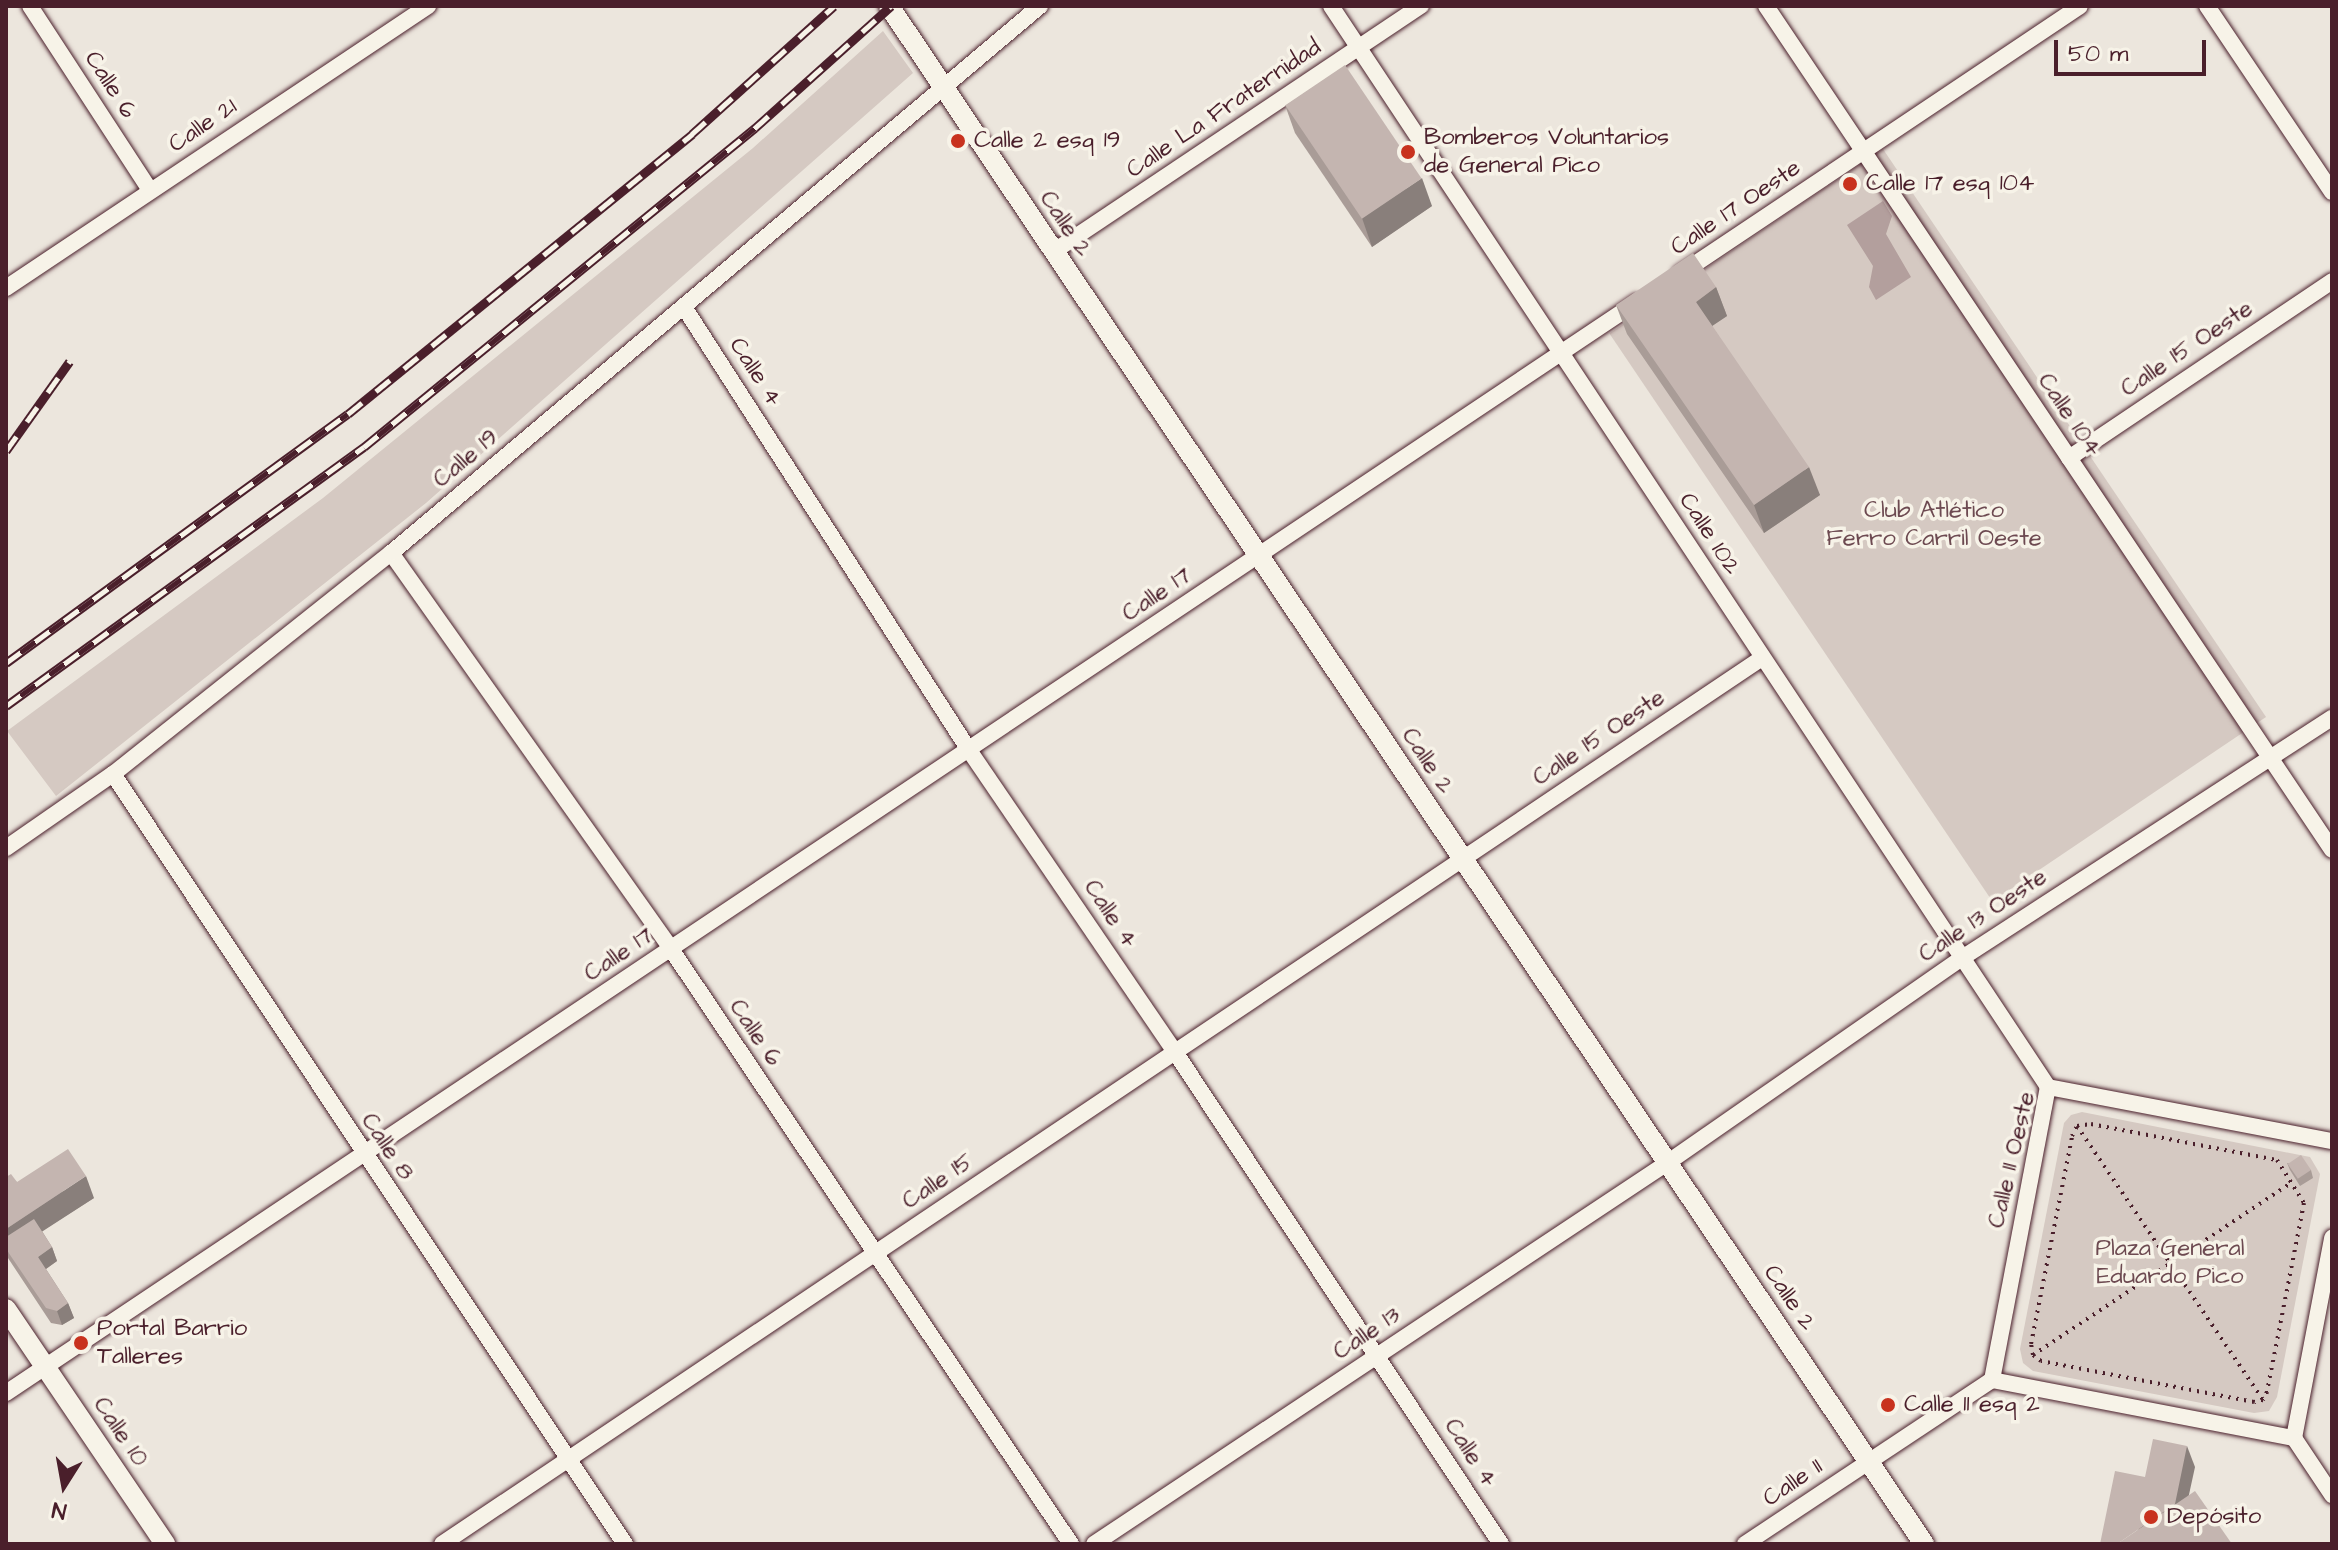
<!DOCTYPE html>
<html>
<head>
<meta charset="utf-8">
<style>
	body { margin:0 }
	#map { position:relative; width:2338px; height:1550px; overflow:hidden; background:#ece6dd; font-family:"Architects Daughter",sans-serif }
	div>[style] { position:absolute }
	.green>* { inset:0; background:#d5c9c2; transform-origin:0 0 }
	.water>* { inset:0; background:#b39f9d }
	.path>* { height:4px; margin-top:-2px; transform-origin:0; background:repeating-linear-gradient(90deg,#4a1f2b 0 2px,transparent 0 8px) }
	.roads { filter:drop-shadow(0 0 2px #4a1f2b) drop-shadow(0 0 2px #4a1f2b) }
	.minor>* { height:16px; margin:-8px; padding:0 8px; transform-origin:8px; border-radius:8px; background:#f7f3e8 }
	.tertiary>* { height:20px; margin:-10px; padding:0 10px; transform-origin:10px; border-radius:10px; background:#f7f3e8 }
	.rail>* { height:9px; margin-top:-4.5px; transform-origin:0; background:repeating-linear-gradient(90deg,#f7f3e8 0 18px,#4a1f2b 0 36px); box-sizing:border-box; border-block:2px solid #4a1f2b }
	.wall>* { inset:0; background:#a99c97 }
	.shaded-wall>* { inset:0; background:#897f7b }
	.building>* { inset:0; background:#c4b5b0; transform-origin:0 0 }
	.dots>* { width:22px; height:22px; translate:-50% -50%; box-sizing:border-box; border:4px solid #f7f3e8; border-radius:50% }
	span { translate:-50% -50%; white-space:nowrap; text-align:center; line-height:1.15; -webkit-text-stroke:7px #f7f3e8; paint-order:stroke }
	.street-label { font-size:24px; color:#4a1f2b }
	.poi-label { font-size:24px; color:#4a1f2b }
	.left { translate:0 -50%; text-align:left }
	.park-label { font-size:24px; color:#6d4a51 }
	.frame { position:absolute; inset:0; border:8px solid #4a1f2b; pointer-events:none }
	.north { position:absolute; left:24px; top:1446px; width:80px; height:80px; -webkit-text-stroke:6px #f7f3e8; paint-order:stroke; rotate:191deg; font-size:22px; font-weight:700; line-height:32px; text-align:center; color:#4a1f2b }
	.north::after { content:''; display:block; margin:auto; width:28px; height:36px; background:#4a1f2b; clip-path:polygon(50% 0,100% 100%,50% 72%,0 100%) }
	.scale { position:absolute; left:2054px; top:40px; width:152px; height:36px; box-sizing:border-box; border:4px solid #4a1f2b; border-top:0; padding-left:10px; font-size:24px; line-height:28px; white-space:nowrap; color:#4a1f2b; -webkit-text-stroke:6px #f7f3e8; paint-order:stroke }
</style>
</head>
<body>
<div id="map">
	<div class="green">
		<i style="clip-path:polygon(883px 31px,913px 73px,426px 503px,56px 796px,7px 731px,323px 498px,753px 148px)"></i>
		<i style="left:1883px;top:149px;width:685px;height:330px;rotate:56deg"></i>
		<i style="clip-path:polygon(2082px 1112px,2310px 1157px,2320px 1174px,2277px 1397px,2269px 1411px,2254px 1413px,2033px 1371px,2023px 1363px,2020px 1349px,2064px 1123px,2071px 1115px)"></i>
	</div>
	<div class="water">
		<i style="clip-path:polygon(1883px 201px,1892px 216px,1886px 234px,1911px 277px,1876px 300px,1869px 287px,1873px 266px,1847px 225px)"></i>
	</div>
	<div class="path">
		<i style="left:2091px;top:1124px;width:189px;rotate:11deg"></i>
		<i style="left:2277px;top:1160px;width:51px;rotate:57.9deg"></i>
		<i style="left:2304px;top:1203px;width:193px;rotate:101.1deg"></i>
		<i style="left:2267px;top:1392px;width:9px;rotate:117deg"></i>
		<i style="left:2263px;top:1400px;width:9px;rotate:167deg"></i>
		<i style="left:2254px;top:1402px;width:217px;rotate:-169.1deg"></i>
		<i style="left:2041px;top:1361px;width:10px;rotate:-143deg"></i>
		<i style="left:2033px;top:1355px;width:11px;rotate:-100deg"></i>
		<i style="left:2031px;top:1344px;width:212px;rotate:-78.8deg"></i>
		<i style="left:2072px;top:1136px;width:11px;rotate:-63deg"></i>
		<i style="left:2077px;top:1126px;width:14px;rotate:-8deg"></i>
		<i style="left:2077px;top:1126px;width:331px;rotate:55.8deg"></i>
		<i style="left:2033px;top:1355px;width:310px;rotate:-33.7deg"></i>
	</div>
	<div class="roads">
		<div class="minor">
			<i style="left:30px;top:6px;width:220px;rotate:56.9deg"></i>
			<i style="left:1331px;top:6px;width:1297px;rotate:56.44deg"></i>
			<i style="left:1766px;top:6px;width:1016px;rotate:56.15deg"></i>
			<i style="left:2207px;top:6px;width:224px;rotate:56.1deg"></i>
			<i style="left:1053px;top:252px;width:443px;rotate:-33.8deg"></i>
			<i style="left:1680px;top:274px;width:481px;rotate:-33.8deg"></i>
			<i style="left:6px;top:288px;width:508px;rotate:-33.75deg"></i>
			<i style="left:684px;top:307px;width:527px;rotate:57.25deg"></i>
			<i style="left:969px;top:750px;width:366px;rotate:55.7deg"></i>
			<i style="left:1175px;top:1052px;width:590px;rotate:56.47deg"></i>
			<i style="left:2069px;top:458px;width:317px;rotate:-33.9deg"></i>
			<i style="left:391px;top:553px;width:485px;rotate:54.7deg"></i>
			<i style="left:671px;top:949px;width:717px;rotate:56.09deg"></i>
			<i style="left:113px;top:774px;width:925px;rotate:56.38deg"></i>
			<i style="left:6px;top:848px;width:130px;rotate:-34.7deg"></i>
			<i style="left:113px;top:774px;width:355px;rotate:-38.5deg"></i>
			<i style="left:391px;top:553px;width:849px;rotate:-40.13deg"></i>
			<i style="left:2048px;top:1087px;width:289px;rotate:10.8deg"></i>
			<i style="left:1992px;top:1380px;width:298px;rotate:-79.2deg"></i>
			<i style="left:6px;top:1393px;width:1962px;rotate:-33.78deg"></i>
			<i style="left:2294px;top:1438px;width:204px;rotate:-79.2deg"></i>
			<i style="left:2294px;top:1438px;width:69px;rotate:56.3deg"></i>
			<i style="left:442px;top:1544px;width:1590px;rotate:-33.87deg"></i>
			<i style="left:1094px;top:1544px;width:688px;rotate:-33.62deg"></i>
			<i style="left:1667px;top:1163px;width:359px;rotate:-34.8deg"></i>
			<i style="left:1962px;top:958px;width:441px;rotate:-33deg"></i>
			<i style="left:1745px;top:1544px;width:296px;rotate:-33.6deg"></i>
			<i style="left:1992px;top:1380px;width:308px;rotate:10.9deg"></i>
		</div>
		<div class="tertiary">
			<i style="left:889px;top:6px;width:1854px;rotate:56.06deg"></i>
			<i style="left:6px;top:1309px;width:284px;rotate:55.9deg"></i>
		</div>
	</div>
	<div class="rail">
		<i style="left:6px;top:451px;width:110px;rotate:-54.6deg"></i>
		<i style="left:6px;top:663px;width:423px;rotate:-36.1deg"></i>
		<i style="left:348px;top:414px;width:444px;rotate:-39.1deg"></i>
		<i style="left:692px;top:134px;width:191px;rotate:-42deg"></i>
		<i style="left:6px;top:706px;width:442px;rotate:-35.9deg"></i>
		<i style="left:364px;top:447px;width:505px;rotate:-39.21deg"></i>
		<i style="left:755px;top:128px;width:183px;rotate:-41.9deg"></i>
	</div>
	<div class="wall">
		<i style="clip-path:polygon(1285px 105px,1432px 206px,1372px 247px,1295px 133px)"></i>
		<i style="clip-path:polygon(1716px 287px,1727px 316px,1712px 326px,1820px 495px,1764px 533px,1627px 334px,1616px 305px)"></i>
		<i style="clip-path:polygon(2287px 1163px,2311px 1170px,2313px 1178px,2300px 1186px,2290px 1170px)"></i>
		<i style="clip-path:polygon(6px 1171px,8px 1176px,17px 1182px,94px 1198px,42px 1231px,52px 1247px,57px 1261px,46px 1269px,68px 1303px,74px 1318px,62px 1325px,51px 1323px,6px 1255px)"></i>
	</div>
	<div class="shaded-wall">
		<i style="clip-path:polygon(1422px 178px,1432px 206px,1372px 247px,1362px 218px)"></i>
		<i style="clip-path:polygon(1716px 287px,1727px 316px,1706px 330px,1696px 302px)"></i>
		<i style="clip-path:polygon(1809px 467px,1820px 495px,1764px 533px,1754px 505px)"></i>
		<i style="clip-path:polygon(86px 1176px,94px 1198px,9px 1253px,6px 1249px,6px 1229px)"></i>
		<i style="clip-path:polygon(52px 1247px,57px 1261px,43px 1271px,38px 1257px)"></i>
		<i style="clip-path:polygon(68px 1303px,74px 1318px,62px 1325px,57px 1311px)"></i>
		<i style="clip-path:polygon(2187px 1446px,2195px 1467px,2180px 1536px,2130px 1544px)"></i>
	</div>
	<div class="building">
		<i style="left:1345px;top:65px;width:137px;height:72px;rotate:56deg"></i>
		<i style="clip-path:polygon(1693px 253px,1716px 287px,1696px 302px,1809px 467px,1754px 505px,1616px 305px)"></i>
		<i style="clip-path:polygon(68px 1149px,86px 1176px,6px 1229px,6px 1177px,11px 1174px,17px 1182px)"></i>
		<i style="left:2301px;top:1155px;width:18px;height:16px;rotate:56deg"></i>
		<i style="clip-path:polygon(34px 1219px,52px 1247px,38px 1257px,68px 1303px,57px 1311px,46px 1308px,6px 1249px,6px 1237px)"></i>
		<i style="clip-path:polygon(2153px 1439px,2187px 1446px,2175px 1504px,2120px 1542px,2120px 1544px,2100px 1544px,2115px 1471px,2145px 1477px)"></i>
		<i style="clip-path:polygon(2195px 1491px,2232px 1544px,2121px 1544px,2120px 1542px)"></i>
	</div>
	<div class="dots">
		<i style="left:958px;top:141px;background:#c8321e"></i>
		<i style="left:1408px;top:152px;background:#c8321e"></i>
		<i style="left:1850px;top:184px;background:#c8321e"></i>
		<i style="left:81px;top:1343px;background:#c8321e"></i>
		<i style="left:1888px;top:1405px;background:#c8321e"></i>
		<i style="left:2151px;top:1517px;background:#c8321e"></i>
	</div>
	<div class="street-label">
		<span style="left:110px;top:85px;rotate:57deg">Calle 6</span>
		<span style="left:1224px;top:109px;rotate:-34deg">Calle La Fraternidad</span>
		<span style="left:203px;top:126px;rotate:-34deg">Calle 21</span>
		<span style="left:1736px;top:208px;rotate:-34deg">Calle 17 Oeste</span>
		<span style="left:1065px;top:224px;rotate:56deg">Calle 2</span>
		<span style="left:2187px;top:349px;rotate:-34deg">Calle 15 Oeste</span>
		<span style="left:755px;top:372px;rotate:57deg">Calle 4</span>
		<span style="left:2069px;top:415px;rotate:56deg">Calle 104</span>
		<span style="left:466px;top:459px;rotate:-40deg">Calle 19</span>
		<span style="left:1709px;top:534px;rotate:57deg">Calle 102</span>
		<span style="left:1157px;top:595px;rotate:-34deg">Calle 17</span>
		<span style="left:1599px;top:738px;rotate:-34deg">Calle 15 Oeste</span>
		<span style="left:1427px;top:761px;rotate:56deg">Calle 2</span>
		<span style="left:1110px;top:914px;rotate:56deg">Calle 4</span>
		<span style="left:1983px;top:916px;rotate:-34deg">Calle 13 Oeste</span>
		<span style="left:619px;top:955px;rotate:-34deg">Calle 17</span>
		<span style="left:755px;top:1033px;rotate:56deg">Calle 6</span>
		<span style="left:387px;top:1147px;rotate:56deg">Calle 8</span>
		<span style="left:2012px;top:1160px;rotate:-77deg">Calle 11 Oeste</span>
		<span style="left:938px;top:1182px;rotate:-34deg">Calle 15</span>
		<span style="left:1789px;top:1298px;rotate:56deg">Calle 2</span>
		<span style="left:1367px;top:1334px;rotate:-34deg">Calle 13</span>
		<span style="left:120px;top:1432px;rotate:56deg">Calle 10</span>
		<span style="left:1470px;top:1453px;rotate:57deg">Calle 4</span>
		<span style="left:1793px;top:1483px;rotate:-34deg">Calle 11</span>
	</div>
	<div class="poi-label">
		<span class="left" style="left:1424px;top:152px">Bomberos Voluntarios<br>de General Pico</span>
		<span class="left" style="left:974px;top:141px">Calle 2 esq 19</span>
		<span class="left" style="left:1866px;top:184px">Calle 17 esq 104</span>
		<span class="left" style="left:97px;top:1343px">Portal Barrio<br>Talleres</span>
		<span class="left" style="left:1904px;top:1405px">Calle 11 esq 2</span>
		<span class="left" style="left:2167px;top:1517px">Depósito</span>
	</div>
	<div class="park-label">
		<span style="left:1934px;top:525px">Club Atlético<br>Ferro Carril Oeste</span>
		<span style="left:2170px;top:1263px">Plaza General<br>Eduardo Pico</span>
	</div>
	<div class="frame"></div>
	<div class="north">N</div>
	<div class="scale">50 m</div>
</div>
</body>
</html>
